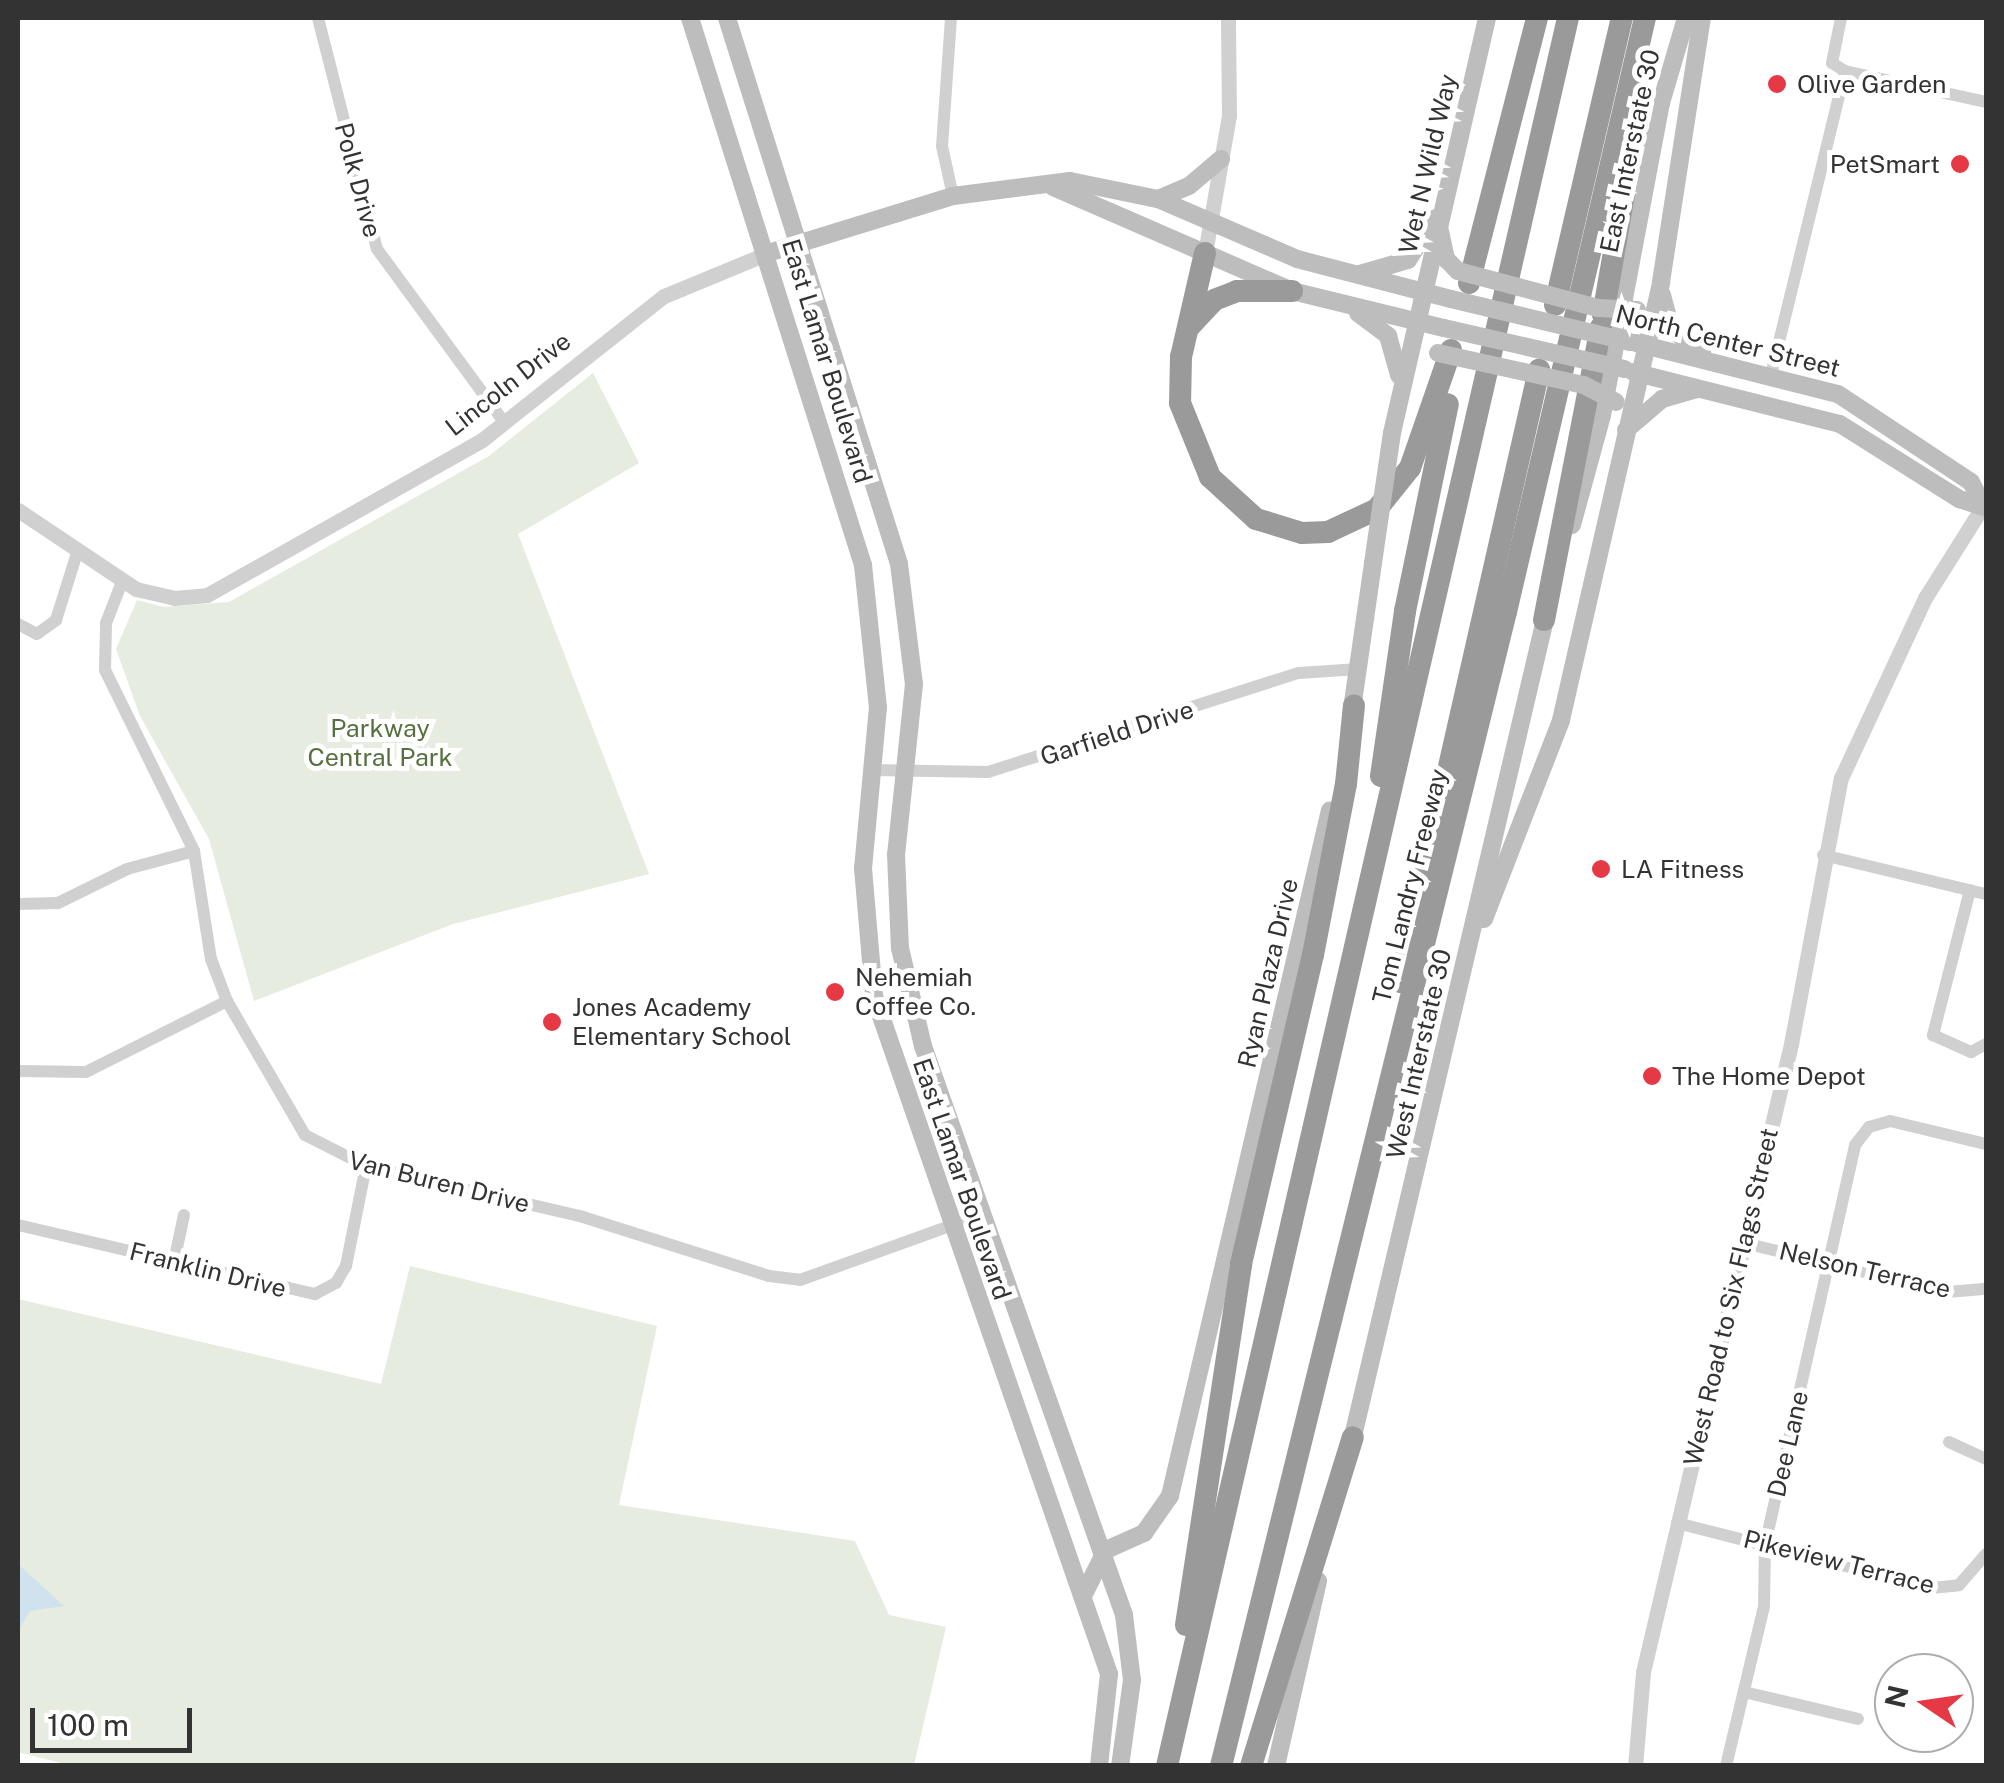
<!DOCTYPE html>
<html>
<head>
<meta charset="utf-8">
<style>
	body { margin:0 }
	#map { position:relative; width:2004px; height:1783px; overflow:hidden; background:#fff; font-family:"Public Sans",sans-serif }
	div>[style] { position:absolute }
	.green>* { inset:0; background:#e6ecdf }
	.water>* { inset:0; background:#cfe2ee }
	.minor>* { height:12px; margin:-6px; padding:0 6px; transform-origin:6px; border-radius:6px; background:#d0d0d0 }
	.tertiary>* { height:15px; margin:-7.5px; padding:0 7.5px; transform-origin:7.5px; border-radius:7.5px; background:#d0d0d0 }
	.secondary>* { height:18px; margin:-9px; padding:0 9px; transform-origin:9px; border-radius:9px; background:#bdbdbd }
	.motorway>* { height:22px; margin:-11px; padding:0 11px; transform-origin:11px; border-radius:11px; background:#9a9a9a }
	.secondary-bridge>* { height:18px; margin:-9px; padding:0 9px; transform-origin:9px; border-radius:9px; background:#bdbdbd }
	.dots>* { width:28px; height:28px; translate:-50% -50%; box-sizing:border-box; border:5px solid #fff; border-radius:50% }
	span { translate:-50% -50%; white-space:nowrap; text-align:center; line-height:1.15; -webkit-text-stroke:10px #fff; paint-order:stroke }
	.poi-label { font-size:25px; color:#333 }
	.left { translate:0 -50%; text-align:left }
	.right { translate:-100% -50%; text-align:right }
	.street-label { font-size:25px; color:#333 }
	.park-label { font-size:25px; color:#56703f }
	.frame { position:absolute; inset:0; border:20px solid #333; pointer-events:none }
	.north { position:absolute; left:1874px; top:1653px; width:100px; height:100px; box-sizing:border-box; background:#fff; border:2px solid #adadad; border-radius:50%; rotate:283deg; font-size:28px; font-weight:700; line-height:40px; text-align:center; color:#333 }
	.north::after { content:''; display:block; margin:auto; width:35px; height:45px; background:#e63946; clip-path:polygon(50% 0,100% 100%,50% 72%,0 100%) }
	.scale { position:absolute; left:30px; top:1708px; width:162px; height:45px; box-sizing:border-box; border:5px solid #333; border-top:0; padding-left:12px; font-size:30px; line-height:35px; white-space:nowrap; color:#333; -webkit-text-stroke:8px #fff; paint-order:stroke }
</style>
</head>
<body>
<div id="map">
	<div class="green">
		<i style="clip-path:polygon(593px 373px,639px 463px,518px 534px,649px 874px,453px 924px,254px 1001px,209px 839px,140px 716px,116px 649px,137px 600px,164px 607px,229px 602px,489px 456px)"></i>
		<i style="clip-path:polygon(410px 1266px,657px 1326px,619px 1505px,855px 1541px,889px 1615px,946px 1627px,914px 1765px,72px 1766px,18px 1752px,18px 1299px,381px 1384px)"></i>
	</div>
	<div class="water">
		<i style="clip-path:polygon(18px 1564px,64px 1606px,30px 1611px,18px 1631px)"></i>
	</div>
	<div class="minor">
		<i style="left:318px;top:18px;width:238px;rotate:75.7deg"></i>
		<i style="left:377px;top:249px;width:216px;rotate:53.7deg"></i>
		<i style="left:951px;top:18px;width:128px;rotate:94deg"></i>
		<i style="left:942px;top:146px;width:51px;rotate:77.6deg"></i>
		<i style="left:1841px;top:18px;width:46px;rotate:101.3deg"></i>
		<i style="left:1832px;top:63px;width:15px;rotate:32deg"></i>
		<i style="left:1845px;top:71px;width:144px;rotate:12.4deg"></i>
		<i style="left:1771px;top:375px;width:313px;rotate:-76.3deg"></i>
		<i style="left:122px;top:582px;width:44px;rotate:111.3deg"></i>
		<i style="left:106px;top:623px;width:47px;rotate:91.2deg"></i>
		<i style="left:105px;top:670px;width:202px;rotate:63.8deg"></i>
		<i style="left:194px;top:851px;width:109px;rotate:81.1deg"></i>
		<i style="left:211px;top:959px;width:45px;rotate:69.1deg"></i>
		<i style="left:227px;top:1001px;width:155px;rotate:59.8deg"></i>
		<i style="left:305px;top:1135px;width:68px;rotate:26.9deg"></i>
		<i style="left:366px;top:1166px;width:223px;rotate:13.2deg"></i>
		<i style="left:583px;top:1217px;width:195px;rotate:17.6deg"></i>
		<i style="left:769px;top:1276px;width:31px;rotate:7deg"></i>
		<i style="left:800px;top:1280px;width:192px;rotate:-19.8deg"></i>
		<i style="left:18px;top:624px;width:21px;rotate:28deg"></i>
		<i style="left:37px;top:634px;width:24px;rotate:-36deg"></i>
		<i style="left:56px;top:620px;width:70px;rotate:-72.6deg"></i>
		<i style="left:872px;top:770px;width:116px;rotate:1deg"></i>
		<i style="left:988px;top:772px;width:326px;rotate:-17.7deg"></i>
		<i style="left:1299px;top:673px;width:60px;rotate:-3.8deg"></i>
		<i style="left:1823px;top:855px;width:168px;rotate:13.5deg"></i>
		<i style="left:1970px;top:890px;width:150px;rotate:104.3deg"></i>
		<i style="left:1933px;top:1035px;width:42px;rotate:24.1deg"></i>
		<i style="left:1971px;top:1052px;width:17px;rotate:-28deg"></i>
		<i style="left:18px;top:904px;width:40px;rotate:-1.4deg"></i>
		<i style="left:58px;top:903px;width:77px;rotate:-26.2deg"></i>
		<i style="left:127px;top:869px;width:69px;rotate:-15deg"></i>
		<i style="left:18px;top:1071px;width:68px;rotate:0.8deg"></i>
		<i style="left:86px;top:1072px;width:158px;rotate:-26.7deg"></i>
		<i style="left:18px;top:1225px;width:305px;rotate:13.1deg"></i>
		<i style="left:315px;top:1294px;width:24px;rotate:-28deg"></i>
		<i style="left:336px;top:1283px;width:20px;rotate:-60deg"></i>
		<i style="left:346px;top:1266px;width:102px;rotate:-78.7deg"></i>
		<i style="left:1744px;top:1243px;width:210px;rotate:13.5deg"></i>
		<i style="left:1948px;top:1292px;width:38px;rotate:-5deg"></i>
		<i style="left:174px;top:1262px;width:48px;rotate:-78deg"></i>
		<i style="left:1949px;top:1442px;width:41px;rotate:24.7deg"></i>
		<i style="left:1677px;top:1523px;width:263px;rotate:14.3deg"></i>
		<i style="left:1932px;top:1588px;width:27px;rotate:-6deg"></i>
		<i style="left:1959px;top:1585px;width:41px;rotate:-48.9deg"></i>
		<i style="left:1744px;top:1692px;width:117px;rotate:13.3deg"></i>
		<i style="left:1726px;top:1766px;width:164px;rotate:-76.6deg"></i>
		<i style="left:1764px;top:1606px;width:61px;rotate:-89.1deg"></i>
		<i style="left:1765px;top:1545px;width:410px;rotate:-77.3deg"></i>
		<i style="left:1855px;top:1145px;width:23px;rotate:-52deg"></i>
		<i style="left:1869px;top:1127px;width:22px;rotate:-16deg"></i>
		<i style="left:1890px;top:1121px;width:99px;rotate:13.5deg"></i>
	</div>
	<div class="tertiary">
		<i style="left:1205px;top:253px;width:139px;rotate:-80.1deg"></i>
		<i style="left:1229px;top:116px;width:98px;rotate:-90.6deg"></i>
		<i style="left:18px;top:510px;width:142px;rotate:33.8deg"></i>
		<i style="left:136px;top:589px;width:39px;rotate:13deg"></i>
		<i style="left:174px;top:598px;width:33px;rotate:-5deg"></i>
		<i style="left:207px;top:595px;width:316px;rotate:-29.4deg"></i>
		<i style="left:482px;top:440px;width:232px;rotate:-38.4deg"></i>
		<i style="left:664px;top:296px;width:113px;rotate:-22.5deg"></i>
		<i style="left:1635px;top:1766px;width:94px;rotate:-85.1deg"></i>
		<i style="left:1643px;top:1672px;width:645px;rotate:-76.74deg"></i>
		<i style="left:1791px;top:1044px;width:271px;rotate:-79.4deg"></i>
		<i style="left:1841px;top:778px;width:199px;rotate:-65deg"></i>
		<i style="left:1925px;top:598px;width:115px;rotate:-57.8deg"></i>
	</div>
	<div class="secondary">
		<i style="left:690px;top:18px;width:574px;rotate:72.45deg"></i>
		<i style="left:863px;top:565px;width:143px;rotate:84deg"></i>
		<i style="left:878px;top:707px;width:162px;rotate:95.3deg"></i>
		<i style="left:863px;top:868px;width:128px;rotate:85.1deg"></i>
		<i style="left:874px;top:996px;width:718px;rotate:70.88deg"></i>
		<i style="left:1109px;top:1674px;width:93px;rotate:96.2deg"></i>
		<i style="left:727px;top:18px;width:572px;rotate:72.51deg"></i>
		<i style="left:899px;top:564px;width:121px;rotate:82.9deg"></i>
		<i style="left:914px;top:684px;width:171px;rotate:96deg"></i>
		<i style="left:896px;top:854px;width:94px;rotate:87.6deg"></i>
		<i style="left:900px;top:948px;width:101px;rotate:76.8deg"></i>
		<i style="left:923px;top:1046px;width:603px;rotate:70.54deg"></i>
		<i style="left:1124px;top:1615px;width:65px;rotate:83deg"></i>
		<i style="left:1132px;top:1680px;width:87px;rotate:97.9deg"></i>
		<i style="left:1053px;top:187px;width:261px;rotate:23.5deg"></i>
		<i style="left:1292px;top:291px;width:156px;rotate:13.7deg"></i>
		<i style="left:1158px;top:199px;width:34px;rotate:-23deg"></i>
		<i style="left:1189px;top:186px;width:42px;rotate:-40.2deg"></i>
		<i style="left:1440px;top:231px;width:29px;rotate:78deg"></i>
		<i style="left:1446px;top:259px;width:17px;rotate:45deg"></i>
		<i style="left:768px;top:253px;width:194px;rotate:-17.1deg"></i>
		<i style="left:953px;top:196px;width:118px;rotate:-7.3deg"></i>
		<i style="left:1070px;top:181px;width:90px;rotate:11.6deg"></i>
		<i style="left:1158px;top:199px;width:151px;rotate:23.3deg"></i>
		<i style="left:1297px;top:259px;width:159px;rotate:14.6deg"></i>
		<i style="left:1360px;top:274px;width:50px;rotate:-16.3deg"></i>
		<i style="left:1408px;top:260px;width:49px;rotate:-57.6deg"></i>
		<i style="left:1662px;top:295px;width:35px;rotate:75deg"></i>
		<i style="left:1671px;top:329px;width:39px;rotate:37deg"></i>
		<i style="left:1358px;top:313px;width:38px;rotate:37deg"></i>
		<i style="left:1388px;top:336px;width:41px;rotate:74.2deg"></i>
		<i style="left:1636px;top:343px;width:208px;rotate:14.2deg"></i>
		<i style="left:1838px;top:394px;width:159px;rotate:33.5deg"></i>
		<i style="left:1971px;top:482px;width:27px;rotate:63deg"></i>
		<i style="left:1633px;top:372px;width:213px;rotate:14.1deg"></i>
		<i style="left:1840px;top:424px;width:141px;rotate:32.2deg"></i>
		<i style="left:1959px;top:499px;width:28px;rotate:18deg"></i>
		<i style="left:1626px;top:430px;width:48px;rotate:-40.7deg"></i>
		<i style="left:1662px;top:399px;width:36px;rotate:-16deg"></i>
		<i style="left:1392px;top:433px;width:426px;rotate:-77.1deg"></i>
		<i style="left:1572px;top:525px;width:114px;rotate:-74.7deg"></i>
		<i style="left:1602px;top:415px;width:318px;rotate:-79.3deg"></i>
		<i style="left:1661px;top:103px;width:89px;rotate:-73.6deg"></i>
		<i style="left:1351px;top:716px;width:155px;rotate:-81.8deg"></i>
		<i style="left:1484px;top:919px;width:213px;rotate:-68.8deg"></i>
		<i style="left:1561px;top:720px;width:449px;rotate:-77.1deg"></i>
		<i style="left:1661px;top:282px;width:267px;rotate:-81.2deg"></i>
		<i style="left:1350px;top:1449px;width:865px;rotate:-76.77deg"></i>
		<i style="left:1083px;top:1596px;width:51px;rotate:-63.4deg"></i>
		<i style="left:1106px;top:1550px;width:42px;rotate:-24.1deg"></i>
		<i style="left:1144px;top:1533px;width:45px;rotate:-54.9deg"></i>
		<i style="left:1170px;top:1496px;width:704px;rotate:-76.87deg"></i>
		<i style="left:1276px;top:1766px;width:190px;rotate:-77.2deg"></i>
	</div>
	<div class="motorway">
		<i style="left:1205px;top:253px;width:107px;rotate:103deg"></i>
		<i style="left:1181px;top:357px;width:46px;rotate:91.2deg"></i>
		<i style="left:1180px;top:403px;width:80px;rotate:67.9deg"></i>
		<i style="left:1210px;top:477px;width:62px;rotate:42.4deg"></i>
		<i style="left:1256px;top:519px;width:48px;rotate:16.9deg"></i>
		<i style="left:1302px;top:533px;width:26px;rotate:-2deg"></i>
		<i style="left:1328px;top:532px;width:54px;rotate:-25.1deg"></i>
		<i style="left:1377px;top:509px;width:53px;rotate:-51.2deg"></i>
		<i style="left:1410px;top:468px;width:125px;rotate:-70.8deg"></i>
		<i style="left:1469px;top:283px;width:274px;rotate:-75.6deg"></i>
		<i style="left:1555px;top:305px;width:295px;rotate:-76.9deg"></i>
		<i style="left:1603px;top:315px;width:226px;rotate:-80.1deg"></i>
		<i style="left:1190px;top:326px;width:35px;rotate:-47deg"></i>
		<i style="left:1214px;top:300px;width:25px;rotate:-21deg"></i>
		<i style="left:1237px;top:291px;width:55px"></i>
		<i style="left:1544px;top:620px;width:298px;rotate:-79deg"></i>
		<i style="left:1381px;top:776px;width:167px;rotate:-81.7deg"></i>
		<i style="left:1405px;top:611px;width:211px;rotate:-78.3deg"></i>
		<i style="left:1400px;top:982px;width:628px;rotate:-77.2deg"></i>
		<i style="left:1186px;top:1625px;width:365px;rotate:-81.3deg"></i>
		<i style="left:1241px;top:1264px;width:317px;rotate:-76.9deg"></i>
		<i style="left:1313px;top:955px;width:174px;rotate:-79.1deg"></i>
		<i style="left:1346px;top:784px;width:79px;rotate:-84.2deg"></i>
		<i style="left:1167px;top:1766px;width:1793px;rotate:-77.08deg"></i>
		<i style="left:1221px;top:1766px;width:1189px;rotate:-76.13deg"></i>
		<i style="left:1506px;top:612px;width:610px;rotate:-76.83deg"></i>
		<i style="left:1251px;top:1766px;width:344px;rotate:-72.8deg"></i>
	</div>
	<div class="secondary-bridge">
		<i style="left:1458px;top:271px;width:145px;rotate:14.8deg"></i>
		<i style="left:1598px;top:308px;width:39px;rotate:3deg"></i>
		<i style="left:1451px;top:299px;width:184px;rotate:13.5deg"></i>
		<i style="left:1444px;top:328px;width:185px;rotate:12.8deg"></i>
		<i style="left:1438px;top:353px;width:149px;rotate:12.4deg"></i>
		<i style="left:1584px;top:385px;width:36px;rotate:28deg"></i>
		<i style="left:1373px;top:563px;width:131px;rotate:-81.7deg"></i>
	</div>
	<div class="dots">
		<i style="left:1777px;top:84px;background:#e63946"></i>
		<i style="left:1960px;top:164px;background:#e63946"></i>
		<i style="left:1601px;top:869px;background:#e63946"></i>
		<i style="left:835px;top:992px;background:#e63946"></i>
		<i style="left:552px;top:1022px;background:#e63946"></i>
		<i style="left:1652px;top:1076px;background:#e63946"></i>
	</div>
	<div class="poi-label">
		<span class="left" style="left:1797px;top:84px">Olive Garden</span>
		<span class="right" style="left:1940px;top:164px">PetSmart</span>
		<span class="left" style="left:1621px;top:869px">LA Fitness</span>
		<span class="left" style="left:855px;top:992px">Nehemiah<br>Coffee Co.</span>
		<span class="left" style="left:572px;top:1022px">Jones Academy<br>Elementary School</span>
		<span class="left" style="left:1672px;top:1076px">The Home Depot</span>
	</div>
	<div class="street-label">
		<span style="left:1630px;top:151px;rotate:-78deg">East Interstate 30</span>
		<span style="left:1428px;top:164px;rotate:-77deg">Wet N Wild Way</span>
		<span style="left:358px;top:180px;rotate:75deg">Polk Drive</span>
		<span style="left:1728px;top:341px;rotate:14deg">North Center Street</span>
		<span style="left:827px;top:361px;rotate:73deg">East Lamar Boulevard</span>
		<span style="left:508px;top:384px;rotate:-38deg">Lincoln Drive</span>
		<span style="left:1117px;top:733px;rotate:-18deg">Garfield Drive</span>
		<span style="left:1410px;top:886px;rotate:-76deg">Tom Landry Freeway</span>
		<span style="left:1268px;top:973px;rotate:-77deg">Ryan Plaza Drive</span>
		<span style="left:1419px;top:1054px;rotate:-77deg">West Interstate 30</span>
		<span style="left:962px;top:1179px;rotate:71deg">East Lamar Boulevard</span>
		<span style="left:439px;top:1182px;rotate:14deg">Van Buren Drive</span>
		<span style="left:208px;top:1270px;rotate:14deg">Franklin Drive</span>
		<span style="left:1865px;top:1270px;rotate:13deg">Nelson Terrace</span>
		<span style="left:1731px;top:1297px;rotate:-77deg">West Road to Six Flags Street</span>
		<span style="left:1788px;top:1444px;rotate:-77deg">Dee Lane</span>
		<span style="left:1839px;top:1562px;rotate:14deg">Pikeview Terrace</span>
	</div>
	<div class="park-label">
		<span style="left:380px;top:743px">Parkway<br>Central Park</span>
	</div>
	<div class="frame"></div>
	<div class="north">N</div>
	<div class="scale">100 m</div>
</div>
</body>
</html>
